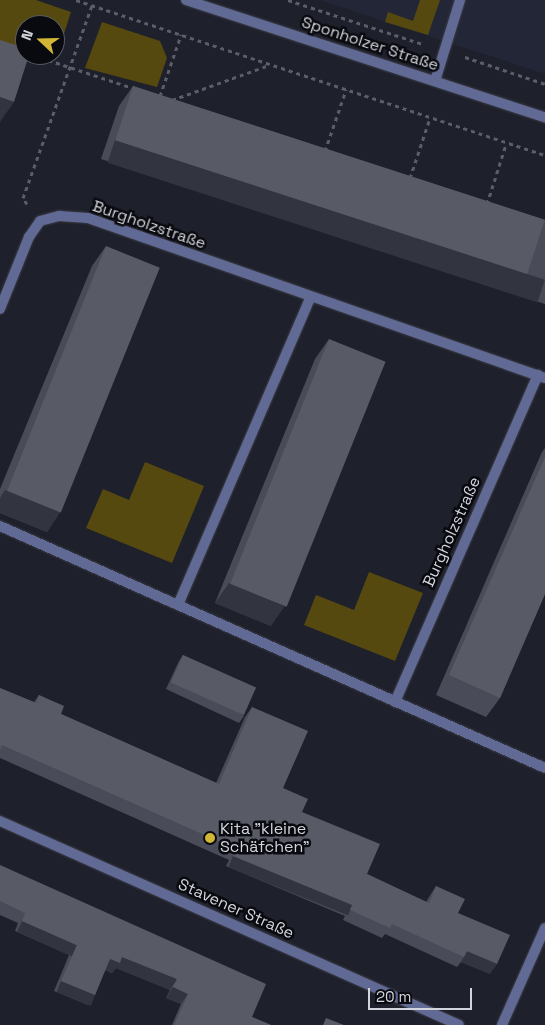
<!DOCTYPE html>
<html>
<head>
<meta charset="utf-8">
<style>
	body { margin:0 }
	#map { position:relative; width:545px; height:1025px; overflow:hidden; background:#1e202b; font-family:"Space Grotesk",sans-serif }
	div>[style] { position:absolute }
	.built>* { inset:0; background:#232637 }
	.green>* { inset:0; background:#55490f }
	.path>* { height:3px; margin-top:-1.5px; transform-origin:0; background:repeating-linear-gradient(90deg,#5b5d67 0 4px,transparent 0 8px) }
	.roads { filter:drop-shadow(0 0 1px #3b3d47) drop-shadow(0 0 1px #3b3d47) }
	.service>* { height:10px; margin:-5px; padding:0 5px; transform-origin:5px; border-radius:5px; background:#616a94 }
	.minor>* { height:10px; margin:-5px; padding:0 5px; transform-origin:5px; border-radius:5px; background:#616a94 }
	.tertiary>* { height:10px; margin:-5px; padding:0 5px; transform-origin:5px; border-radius:5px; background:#616a94 }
	.wall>* { inset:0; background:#494c58 }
	.shaded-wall>* { inset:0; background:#323440; transform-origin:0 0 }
	.building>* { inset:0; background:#585b66; transform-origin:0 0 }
	.dots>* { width:14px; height:14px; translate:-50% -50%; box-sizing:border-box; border:2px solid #090a0f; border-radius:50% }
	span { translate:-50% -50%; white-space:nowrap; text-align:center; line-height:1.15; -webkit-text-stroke:5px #090a0f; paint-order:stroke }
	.street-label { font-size:16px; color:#d3d5dc }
	.poi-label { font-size:16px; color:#d3d5dc }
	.left { translate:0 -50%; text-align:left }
	.north { position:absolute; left:15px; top:15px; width:50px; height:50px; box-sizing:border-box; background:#090a0f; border:1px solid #5a5b61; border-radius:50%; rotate:291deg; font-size:14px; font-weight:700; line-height:20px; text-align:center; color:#d3d5dc }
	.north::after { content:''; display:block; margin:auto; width:18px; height:22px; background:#d2b736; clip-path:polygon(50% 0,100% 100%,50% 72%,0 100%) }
	.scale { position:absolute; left:368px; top:988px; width:104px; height:22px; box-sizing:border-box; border:2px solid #d3d5dc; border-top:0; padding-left:6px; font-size:15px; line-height:18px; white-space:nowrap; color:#d3d5dc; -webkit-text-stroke:4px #090a0f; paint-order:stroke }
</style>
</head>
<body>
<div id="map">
	<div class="built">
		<i style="clip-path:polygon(320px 0,545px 0,545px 74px,459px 46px)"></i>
	</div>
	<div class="green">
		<i style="clip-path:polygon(0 0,36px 0,71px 12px,56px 59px,44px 55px,55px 55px,55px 25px,25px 25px,25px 49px,0 41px)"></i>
		<i style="clip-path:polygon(420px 0,440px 0,428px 35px,385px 22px,388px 12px,413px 21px)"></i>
		<i style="clip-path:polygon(102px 22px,160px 41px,167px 58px,157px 87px,85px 68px)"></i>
		<i style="clip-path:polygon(145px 462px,204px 486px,172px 563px,86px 528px,103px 489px,129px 500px)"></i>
		<i style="clip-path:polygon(369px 572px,423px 593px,395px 661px,304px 625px,316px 595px,354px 610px)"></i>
	</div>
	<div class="path">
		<i style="left:76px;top:0;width:494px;rotate:18.3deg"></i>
		<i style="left:288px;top:0;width:142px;rotate:18.1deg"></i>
		<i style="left:33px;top:55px;width:108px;rotate:18.3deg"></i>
		<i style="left:465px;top:57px;width:84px;rotate:18.6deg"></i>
		<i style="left:160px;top:96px;width:65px;rotate:-71deg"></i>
		<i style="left:172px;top:100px;width:103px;rotate:-19.8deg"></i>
		<i style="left:325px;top:151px;width:65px;rotate:-71deg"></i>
		<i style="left:410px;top:178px;width:63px;rotate:-71.6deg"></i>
		<i style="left:27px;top:204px;width:7px;rotate:-124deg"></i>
		<i style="left:23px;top:198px;width:205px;rotate:-70.3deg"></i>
		<i style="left:487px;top:204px;width:63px;rotate:-72.4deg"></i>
	</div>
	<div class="roads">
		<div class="service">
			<i style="left:435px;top:81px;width:85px;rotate:-72.8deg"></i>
			<i style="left:40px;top:221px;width:20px;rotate:-15deg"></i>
			<i style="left:59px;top:216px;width:29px;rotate:4deg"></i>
			<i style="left:88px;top:218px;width:484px;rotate:19.3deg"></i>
			<i style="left:0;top:526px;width:596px;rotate:23.94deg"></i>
			<i style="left:178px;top:605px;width:334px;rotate:-66.7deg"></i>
			<i style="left:395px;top:702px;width:357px;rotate:-66.4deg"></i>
			<i style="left:502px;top:1025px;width:106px;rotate:-66.1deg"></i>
		</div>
		<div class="minor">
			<i style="left:0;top:309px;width:78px;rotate:-68.1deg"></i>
			<i style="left:29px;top:237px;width:19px;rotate:-55deg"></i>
			<i style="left:0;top:821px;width:502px;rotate:23.96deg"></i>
		</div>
		<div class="tertiary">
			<i style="left:186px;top:0;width:378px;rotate:18.1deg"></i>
		</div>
	</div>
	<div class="wall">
		<i style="clip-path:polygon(133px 86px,545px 220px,545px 304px,101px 159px,119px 106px)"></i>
		<i style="clip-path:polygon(106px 246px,60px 512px,47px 532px,0 513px,0 489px,92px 266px)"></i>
		<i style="clip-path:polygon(329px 339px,271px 626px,215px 603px,315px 359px)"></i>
		<i style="clip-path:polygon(545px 448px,545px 594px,500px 698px,486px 717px,436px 695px,542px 452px)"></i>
		<i style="clip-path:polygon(183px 655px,244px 716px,239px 723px,166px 689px,179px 661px)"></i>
		<i style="clip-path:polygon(0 688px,34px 702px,39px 695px,61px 714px,216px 783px,245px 717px,252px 707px,283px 788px,302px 812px,367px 874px,426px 902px,429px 897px,436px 886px,458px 913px,490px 974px,461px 962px,457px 967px,385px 934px,382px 938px,343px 920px,345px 916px,226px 866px,229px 860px,0 758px)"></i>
		<i style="clip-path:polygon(0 865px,252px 1017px,271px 1025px,172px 1025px,181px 1004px,166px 998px,170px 990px,116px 968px,112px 973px,105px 970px,95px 995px,88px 1005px,54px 991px,69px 955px,15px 931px,18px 923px,0 915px)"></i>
	</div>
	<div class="shaded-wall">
		<i style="clip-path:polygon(0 97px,14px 102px,0 122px)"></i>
		<i style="left:115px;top:140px;width:452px;height:24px;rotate:18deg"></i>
		<i style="clip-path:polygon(5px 490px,60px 512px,47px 532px,0 513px,0 498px)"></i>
		<i style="clip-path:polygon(229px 583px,285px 606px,271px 626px,215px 603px)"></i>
		<i style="left:233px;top:856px;width:129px;height:12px;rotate:22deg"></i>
		<i style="left:22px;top:921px;width:60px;height:12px;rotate:24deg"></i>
		<i style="clip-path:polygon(467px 951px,497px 964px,490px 974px,461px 962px)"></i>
		<i style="clip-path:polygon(122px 957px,177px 979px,170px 990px,116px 968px,112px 973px,103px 969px,110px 959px)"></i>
		<i style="left:61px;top:981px;width:37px;height:12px;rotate:22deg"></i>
		<i style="clip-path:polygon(173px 987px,188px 994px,181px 1004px,166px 998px)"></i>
	</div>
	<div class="building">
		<i style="clip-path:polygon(0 40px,25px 48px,25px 55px,29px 55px,14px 102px,0 97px)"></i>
		<i style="left:133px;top:86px;width:433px;height:57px;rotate:18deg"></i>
		<i style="left:106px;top:246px;width:58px;height:264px;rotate:22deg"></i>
		<i style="left:329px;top:339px;width:61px;height:264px;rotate:22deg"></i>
		<i style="clip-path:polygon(545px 457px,545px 594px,500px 698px,449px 675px)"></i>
		<i style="left:183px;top:655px;width:80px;height:30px;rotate:24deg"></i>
		<i style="clip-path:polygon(0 688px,36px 703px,39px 695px,64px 706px,61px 714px,219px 784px,252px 707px,308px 731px,283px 788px,308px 799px,302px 812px,380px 844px,367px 874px,429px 903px,436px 886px,465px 899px,458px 913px,510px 935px,497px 964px,467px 951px,464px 957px,392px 924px,390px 928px,350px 910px,352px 905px,233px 856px,236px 849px,2px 745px,0 750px)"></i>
		<i style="clip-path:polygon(0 865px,266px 984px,252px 1017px,271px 1025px,174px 1025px,188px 994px,173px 987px,177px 979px,122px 957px,120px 963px,110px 959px,95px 995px,61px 981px,77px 945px,22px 921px,25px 913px,0 901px)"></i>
		<i style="clip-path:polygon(326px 1018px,344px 1025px,323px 1025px)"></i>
	</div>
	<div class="dots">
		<i style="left:210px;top:838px;background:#d2b736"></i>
	</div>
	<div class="street-label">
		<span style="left:370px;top:44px;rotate:18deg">Sponholzer Straße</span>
		<span style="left:149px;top:225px;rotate:19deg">Burgholzstraße</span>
		<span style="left:452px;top:532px;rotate:-66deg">Burgholzstraße</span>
		<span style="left:236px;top:909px;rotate:24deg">Stavener Straße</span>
	</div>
	<div class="poi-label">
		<span class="left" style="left:220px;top:838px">Kita "kleine<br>Schäfchen"</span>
	</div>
	<div class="north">N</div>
	<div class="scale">20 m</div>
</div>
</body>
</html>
